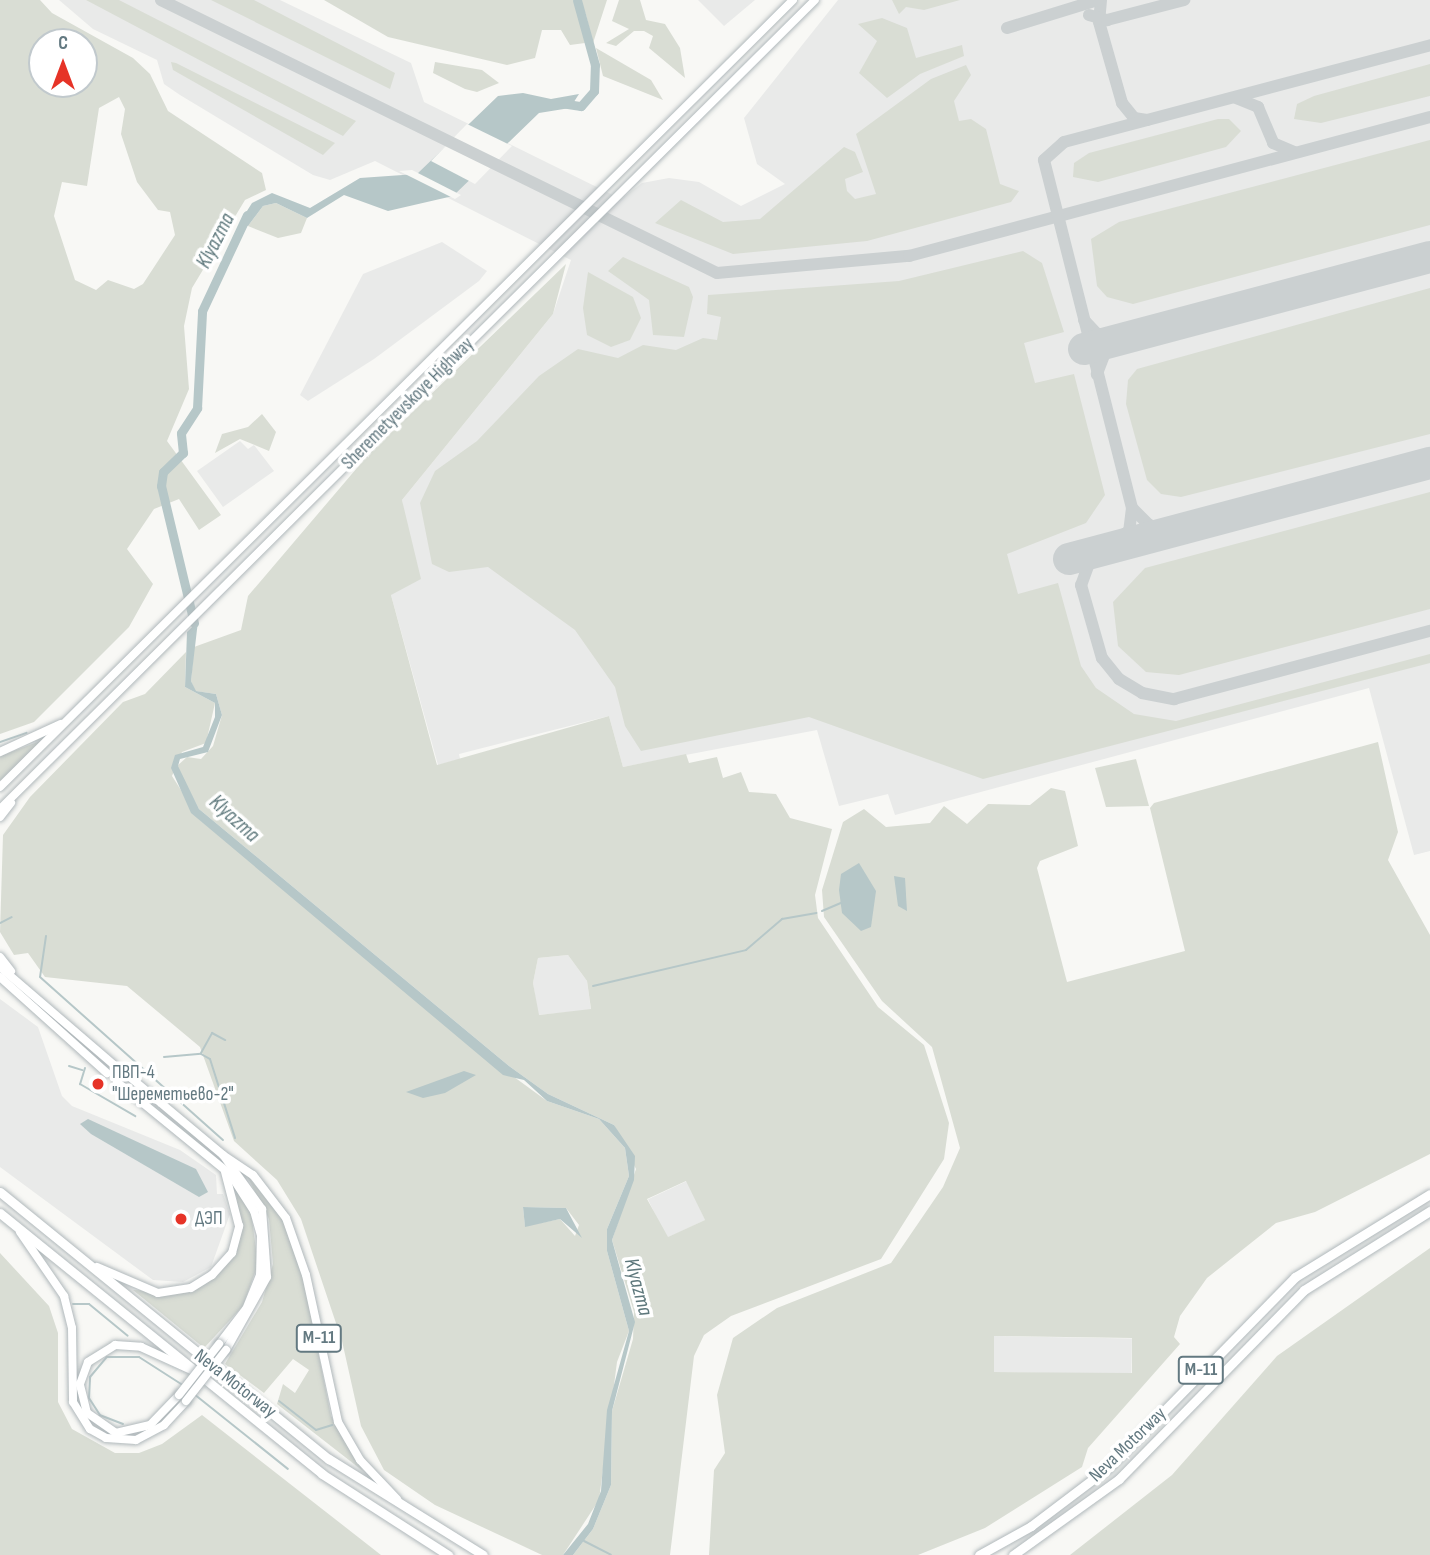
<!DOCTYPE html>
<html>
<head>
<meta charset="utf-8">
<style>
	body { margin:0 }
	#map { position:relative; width:1430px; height:1555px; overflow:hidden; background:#f8f8f5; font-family:"Sofia Sans Condensed",sans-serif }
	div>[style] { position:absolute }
	.built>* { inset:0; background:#e9eae9; transform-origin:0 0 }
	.green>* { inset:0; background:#d9ddd4 }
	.water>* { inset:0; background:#b6c7c8 }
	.pier>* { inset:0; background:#f8f8f5 }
	.stream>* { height:2px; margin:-1px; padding:0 1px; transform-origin:1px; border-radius:1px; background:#b6c7c8 }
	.river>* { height:9px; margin:-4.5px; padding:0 4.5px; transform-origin:4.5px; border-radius:4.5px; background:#b6c7c8 }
	.taxiway>* { height:12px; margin:-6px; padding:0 6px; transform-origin:6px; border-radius:6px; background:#cbd0d1 }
	.runway>* { height:32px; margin:-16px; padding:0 16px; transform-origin:16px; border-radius:16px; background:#cbd0d1 }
	.roads { filter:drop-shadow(0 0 2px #b0b8bb) drop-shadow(0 0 2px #b0b8bb) }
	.major>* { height:8px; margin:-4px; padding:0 4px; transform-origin:4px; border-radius:4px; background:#fff }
	.highway>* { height:9px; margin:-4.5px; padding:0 4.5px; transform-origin:4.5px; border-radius:4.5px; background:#fff }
	.bridges { filter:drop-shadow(0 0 2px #b0b8bb) drop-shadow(0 0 2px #b0b8bb) }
	.major-bridge>* { height:8px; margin:-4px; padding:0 4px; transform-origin:4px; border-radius:4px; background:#fff }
	.dots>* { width:19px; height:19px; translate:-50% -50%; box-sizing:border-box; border:4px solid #fff; border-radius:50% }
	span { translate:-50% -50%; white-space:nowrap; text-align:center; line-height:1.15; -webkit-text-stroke:7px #fff; paint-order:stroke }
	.shield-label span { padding:2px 5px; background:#fff; border:2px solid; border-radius:5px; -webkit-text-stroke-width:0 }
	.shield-label { font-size:18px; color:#637981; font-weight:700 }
	.street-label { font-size:19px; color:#637981 }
	.poi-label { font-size:19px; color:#637981 }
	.left { translate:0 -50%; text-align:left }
	.water-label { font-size:21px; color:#5e787c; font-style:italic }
	.north { position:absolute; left:28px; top:28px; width:70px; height:70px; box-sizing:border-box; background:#fff; border:2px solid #c1c9cd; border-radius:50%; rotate:0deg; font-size:19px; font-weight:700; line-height:28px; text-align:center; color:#637981 }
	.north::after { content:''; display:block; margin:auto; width:24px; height:32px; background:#e63327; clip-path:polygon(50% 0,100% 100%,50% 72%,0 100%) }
</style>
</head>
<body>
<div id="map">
	<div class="built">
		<i style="clip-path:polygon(59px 0,280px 0,411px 63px,424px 102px,621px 199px,642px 183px,669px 178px,699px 182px,741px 206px,785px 184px,757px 164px,744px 118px,838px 0,1430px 0,1430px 851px,1414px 855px,1369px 688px,895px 815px,888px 794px,839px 806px,817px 730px,623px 767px,609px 716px,459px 754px,460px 759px,438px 765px,391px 595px,405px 520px,402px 500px,553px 314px,571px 260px,375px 161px,330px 180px,313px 175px,180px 95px,164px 84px,157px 60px,93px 29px)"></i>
		<i style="clip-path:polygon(698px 0,755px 0,724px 26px)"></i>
		<i style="clip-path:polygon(442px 242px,487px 271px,479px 281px,374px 359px,308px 401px,300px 395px,363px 274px)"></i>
		<i style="clip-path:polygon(240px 441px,248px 449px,254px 445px,274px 471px,223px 507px,197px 471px)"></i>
		<i style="clip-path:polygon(568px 955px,587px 981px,591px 1010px,538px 1015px,533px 983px,538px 958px)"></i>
		<i style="clip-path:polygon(0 999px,38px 1027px,62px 1096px,72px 1106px,180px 1150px,216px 1175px,217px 1194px,223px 1194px,230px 1214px,211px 1267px,183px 1282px,153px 1280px,0 1167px)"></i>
		<i style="left:687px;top:1181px;width:43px;height:43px;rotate:65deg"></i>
		<i style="left:994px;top:1336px;width:138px;height:36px;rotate:1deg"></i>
	</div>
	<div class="green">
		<i style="clip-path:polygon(evenodd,0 0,40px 0,52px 13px,133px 58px,150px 74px,168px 111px,262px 173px,266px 190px,245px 200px,192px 288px,184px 326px,189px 389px,167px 441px,221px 515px,199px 530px,179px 499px,154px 509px,127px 549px,153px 584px,129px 627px,34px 722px,0 734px,0 0,42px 42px,84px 42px,84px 84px,42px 84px,42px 42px,0 0,119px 97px,125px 109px,121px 134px,137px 182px,158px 210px,170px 212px,175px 235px,143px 284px,134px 289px,108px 280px,96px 290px,75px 280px,54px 216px,62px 182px,87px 186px,99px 108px,119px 97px)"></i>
		<i style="clip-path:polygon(86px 0,119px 0,356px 121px,343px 136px)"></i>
		<i style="clip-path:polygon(211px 0,254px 0,395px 73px,390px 89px)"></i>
		<i style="clip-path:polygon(324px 0,575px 0,585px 43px,570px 45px,561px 30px,542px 30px,535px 58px,507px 65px,388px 37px)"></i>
		<i style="clip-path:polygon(580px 0,607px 0,593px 43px,586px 15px)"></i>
		<i style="clip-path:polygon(619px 0,640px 0,646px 20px,665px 24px,680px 48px,685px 78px,649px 48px,653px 36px,644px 31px,634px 31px,616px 46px,606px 43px,629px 29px,612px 21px)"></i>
		<i style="clip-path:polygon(892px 0,960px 0,924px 10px,906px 7px,899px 14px)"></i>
		<i style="clip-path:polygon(882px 18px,907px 28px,916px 58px,962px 45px,964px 56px,920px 74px,887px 98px,859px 73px,877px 41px,858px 24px)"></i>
		<i style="clip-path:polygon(596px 48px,651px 80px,663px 100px,603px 76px)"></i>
		<i style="clip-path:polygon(171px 62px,176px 63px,335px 143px,323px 155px,173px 70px)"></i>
		<i style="clip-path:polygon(435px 62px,482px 70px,499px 83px,477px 92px,465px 89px,433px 73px)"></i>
		<i style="clip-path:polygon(1430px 64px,1430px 96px,1321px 123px,1294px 119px,1297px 104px,1314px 96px)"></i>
		<i style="clip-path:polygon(966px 65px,971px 75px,954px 101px,959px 121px,971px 119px,986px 129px,1000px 184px,1019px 191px,1011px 202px,867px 241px,733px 254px,655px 223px,681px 200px,723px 222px,760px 219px,844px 147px,855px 152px,863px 172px,845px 179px,847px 191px,855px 199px,876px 194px,856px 134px,931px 79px)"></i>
		<i style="clip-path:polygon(1218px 119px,1229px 119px,1241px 131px,1226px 147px,1098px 182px,1073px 177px,1074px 163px,1089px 153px)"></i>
		<i style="clip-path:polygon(1430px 140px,1430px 225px,1133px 304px,1107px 297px,1097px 286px,1091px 239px,1119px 222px)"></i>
		<i style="clip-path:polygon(276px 203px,307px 218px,301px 233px,278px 238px,248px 226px,263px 206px)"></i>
		<i style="clip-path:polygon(1023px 251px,1042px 263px,1064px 332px,1024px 343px,1035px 383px,1074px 374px,1105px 495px,1086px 523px,1007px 554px,1018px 594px,1058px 583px,1081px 666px,1096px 688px,1134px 714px,1176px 721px,1430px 654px,1430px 663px,983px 779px,809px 717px,641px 751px,625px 726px,615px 687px,575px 630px,488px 567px,449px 572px,432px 564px,420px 503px,435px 471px,477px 441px,539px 376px,578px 349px,618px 358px,643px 345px,676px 350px,703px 338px,717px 340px,721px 317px,707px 314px,708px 295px,899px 281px)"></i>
		<i style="clip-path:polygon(623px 257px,689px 287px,693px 297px,684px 337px,653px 335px,649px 300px,608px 271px)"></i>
		<i style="clip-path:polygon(evenodd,566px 264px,553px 314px,402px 500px,421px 579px,391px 595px,437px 765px,609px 716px,623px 767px,686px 754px,689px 763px,717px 757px,723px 778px,741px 772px,749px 792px,776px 794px,790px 818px,832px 829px,815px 895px,818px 918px,878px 1007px,924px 1045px,949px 1123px,944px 1159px,881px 1259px,731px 1316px,704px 1335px,694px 1356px,670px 1555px,573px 1555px,593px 1529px,611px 1485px,612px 1411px,633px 1339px,634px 1312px,612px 1240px,636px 1169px,614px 1125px,548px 1094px,509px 1066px,199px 809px,177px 766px,187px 757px,201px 759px,213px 746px,222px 715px,216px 694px,195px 691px,191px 681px,194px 647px,241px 630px,248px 596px,368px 455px,566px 264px,568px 955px,587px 981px,591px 1009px,539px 1015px,533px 983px,538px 958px,568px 955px,566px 264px,686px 1181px,705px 1220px,668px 1237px,647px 1199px,686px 1181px)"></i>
		<i style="clip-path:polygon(588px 272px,633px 297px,641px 318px,630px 340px,611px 347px,587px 335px,583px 308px)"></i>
		<i style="clip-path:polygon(1430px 288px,1430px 434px,1181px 497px,1161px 494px,1147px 480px,1126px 404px,1128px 380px,1137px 369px)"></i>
		<i style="clip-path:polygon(262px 414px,276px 432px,269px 451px,240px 439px,215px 453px,222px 434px,248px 427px)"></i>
		<i style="clip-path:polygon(1430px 492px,1430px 609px,1179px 675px,1146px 672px,1118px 646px,1113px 602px,1145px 568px)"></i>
		<i style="clip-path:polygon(evenodd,186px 652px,185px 687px,215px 703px,206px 743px,182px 752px,172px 776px,200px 820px,510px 1074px,547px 1101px,599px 1119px,625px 1148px,629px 1176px,607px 1229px,607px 1251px,629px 1331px,617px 1362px,599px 1500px,563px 1555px,542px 1555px,435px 1505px,384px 1470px,361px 1426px,342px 1341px,301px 1219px,277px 1180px,234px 1141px,200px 1047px,127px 986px,45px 977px,28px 953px,14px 955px,0 932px,3px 835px,30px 797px,123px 702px,145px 694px,186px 652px,523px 1207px,566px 1208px,579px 1225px,575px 1236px,560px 1219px,525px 1226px,523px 1207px)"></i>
		<i style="clip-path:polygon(43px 740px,0 781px,0 756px)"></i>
		<i style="clip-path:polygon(evenodd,1378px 742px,1398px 832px,1388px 860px,1430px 935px,1430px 1154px,1315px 1212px,1276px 1223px,1207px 1278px,1180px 1316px,1174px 1337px,1180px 1344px,1088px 1448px,1082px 1467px,985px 1528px,918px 1555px,709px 1555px,714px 1470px,725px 1453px,717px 1395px,733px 1338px,777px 1308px,891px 1263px,943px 1187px,960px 1148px,932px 1047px,882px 1001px,824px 917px,822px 890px,843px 822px,864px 809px,886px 827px,930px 823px,944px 806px,967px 824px,988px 804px,1030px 805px,1051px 788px,1065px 791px,1078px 846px,1040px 861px,1037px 868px,1067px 982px,1185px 951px,1150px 808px,1154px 803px,1378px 742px,994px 1336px,1132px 1338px,1132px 1373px,994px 1372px,994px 1336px)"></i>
		<i style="clip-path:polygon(1136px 759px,1149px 806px,1106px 807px,1095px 768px)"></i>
		<i style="clip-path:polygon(246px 1174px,283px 1220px,303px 1276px,331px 1416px,363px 1471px,277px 1404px,283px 1384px,295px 1393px,309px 1370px,293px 1359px,264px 1393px,225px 1364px,262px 1302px,273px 1264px,269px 1219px)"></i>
		<i style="clip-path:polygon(236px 1188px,251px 1212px,258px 1264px,243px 1306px,204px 1348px,133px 1290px,185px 1293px,221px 1271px,240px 1239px)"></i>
		<i style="clip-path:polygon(1430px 1248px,1430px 1555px,1070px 1555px,1172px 1475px,1277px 1356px)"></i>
		<i style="clip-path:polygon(0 1253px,49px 1306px,58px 1333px,58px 1402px,72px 1429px,115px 1453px,139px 1453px,162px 1444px,202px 1415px,381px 1555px,0 1555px)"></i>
	</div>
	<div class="water">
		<i style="clip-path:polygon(523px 93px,551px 99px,579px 94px,570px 108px,539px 113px,453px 196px,388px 211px,344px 195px,307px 218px,276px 203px,263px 206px,248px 226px,240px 222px,252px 203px,272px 193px,310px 208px,360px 178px,417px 174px,498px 96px)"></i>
		<i style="clip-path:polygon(198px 621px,191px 681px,196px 691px,216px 694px,222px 715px,208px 752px,180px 759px,178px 766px,199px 809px,509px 1066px,548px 1094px,614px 1125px,635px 1156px,634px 1180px,612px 1240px,635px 1322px,612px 1411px,611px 1485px,593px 1529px,573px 1555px,563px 1555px,588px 1524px,601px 1491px,607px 1410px,629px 1331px,607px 1251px,607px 1229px,629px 1176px,625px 1148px,599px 1119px,547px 1101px,524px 1080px,503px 1075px,191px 813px,171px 768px,175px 755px,203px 747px,215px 717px,215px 703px,185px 687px,187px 632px)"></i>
		<i style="clip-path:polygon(859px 863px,876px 891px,871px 927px,861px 931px,842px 913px,839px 890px,841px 874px)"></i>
		<i style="clip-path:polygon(894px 876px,905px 878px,907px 911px,898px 906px)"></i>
		<i style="clip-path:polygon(464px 1071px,476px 1075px,445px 1093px,423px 1098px,406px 1092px)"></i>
		<i style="clip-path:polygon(88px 1119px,196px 1169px,208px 1192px,199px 1197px,91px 1134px,80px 1124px)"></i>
		<i style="clip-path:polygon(523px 1207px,566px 1208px,582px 1238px,560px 1219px,525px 1227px)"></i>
	</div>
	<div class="pier">
		<i style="clip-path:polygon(467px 124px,512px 146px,475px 184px,431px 161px)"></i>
		<i style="clip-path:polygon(412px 170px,461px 195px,455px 199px,399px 171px)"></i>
	</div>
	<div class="stream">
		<i style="left:0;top:742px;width:28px;rotate:-19deg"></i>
		<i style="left:822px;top:911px;width:21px;rotate:-23deg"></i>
		<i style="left:0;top:923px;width:13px;rotate:-27deg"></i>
		<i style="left:46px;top:936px;width:41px;rotate:98.3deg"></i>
		<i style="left:40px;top:977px;width:245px;rotate:41.7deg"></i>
		<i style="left:593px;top:986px;width:157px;rotate:-13.2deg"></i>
		<i style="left:746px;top:950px;width:48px;rotate:-40.7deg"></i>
		<i style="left:782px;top:919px;width:35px;rotate:-10deg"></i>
		<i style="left:201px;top:1053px;width:23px;rotate:-61deg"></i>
		<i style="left:212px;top:1033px;width:15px;rotate:28deg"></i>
		<i style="left:164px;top:1057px;width:37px;rotate:-5deg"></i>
		<i style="left:201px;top:1054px;width:10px;rotate:29deg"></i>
		<i style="left:210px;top:1059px;width:83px;rotate:72.4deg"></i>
		<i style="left:69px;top:1066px;width:14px;rotate:17deg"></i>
		<i style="left:85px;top:1068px;width:17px;rotate:107deg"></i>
		<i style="left:80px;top:1084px;width:64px;rotate:30.2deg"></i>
		<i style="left:73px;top:1304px;width:16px"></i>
		<i style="left:89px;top:1304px;width:50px;rotate:39.4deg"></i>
		<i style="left:194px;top:1394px;width:120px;rotate:38.6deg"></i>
		<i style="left:279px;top:1401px;width:47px;rotate:38.1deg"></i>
		<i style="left:316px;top:1430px;width:17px;rotate:-17deg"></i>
		<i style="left:123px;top:1424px;width:25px;rotate:-159deg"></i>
		<i style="left:100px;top:1415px;width:20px;rotate:-123deg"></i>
		<i style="left:89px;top:1398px;width:21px;rotate:-87deg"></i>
		<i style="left:90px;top:1377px;width:26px;rotate:-50deg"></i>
		<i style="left:107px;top:1357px;width:32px"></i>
		<i style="left:139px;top:1357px;width:50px;rotate:32.7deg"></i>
		<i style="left:584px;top:1541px;width:30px;rotate:27deg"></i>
	</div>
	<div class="river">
		<i style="left:561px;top:103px;width:20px;rotate:9deg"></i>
		<i style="left:581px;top:106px;width:20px;rotate:-49deg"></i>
		<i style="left:594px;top:91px;width:26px;rotate:-88deg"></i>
		<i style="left:595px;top:65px;width:67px;rotate:-105.5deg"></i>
		<i style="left:194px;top:623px;width:141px;rotate:-103.5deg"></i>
		<i style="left:161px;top:486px;width:14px;rotate:-82deg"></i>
		<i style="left:163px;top:472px;width:28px;rotate:-44deg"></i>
		<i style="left:183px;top:453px;width:20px;rotate:-96deg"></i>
		<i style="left:181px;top:433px;width:30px;rotate:-57deg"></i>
		<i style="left:197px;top:408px;width:97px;rotate:-87deg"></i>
		<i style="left:202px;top:311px;width:106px;rotate:-64.9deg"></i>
	</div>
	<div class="taxiway">
		<i style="left:161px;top:0;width:619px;rotate:26.15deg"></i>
		<i style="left:717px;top:273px;width:193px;rotate:-5.1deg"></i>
		<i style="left:909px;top:256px;width:539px;rotate:-14.94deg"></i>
		<i style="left:1101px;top:0;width:22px;rotate:95deg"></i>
		<i style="left:1099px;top:22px;width:84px;rotate:74.1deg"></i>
		<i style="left:1122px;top:103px;width:19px;rotate:51deg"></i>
		<i style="left:1134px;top:118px;width:13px;rotate:9deg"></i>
		<i style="left:1089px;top:15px;width:19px;rotate:16deg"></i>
		<i style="left:1107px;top:20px;width:80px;rotate:-14.6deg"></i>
		<i style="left:1007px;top:28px;width:95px;rotate:-17.1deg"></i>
		<i style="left:1236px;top:98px;width:24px;rotate:22deg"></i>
		<i style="left:1258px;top:107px;width:39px;rotate:67deg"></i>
		<i style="left:1273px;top:143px;width:23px;rotate:23deg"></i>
		<i style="left:1084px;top:320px;width:19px;rotate:47deg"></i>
		<i style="left:1097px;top:334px;width:32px;rotate:5deg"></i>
		<i style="left:1129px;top:337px;width:26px;rotate:151deg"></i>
		<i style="left:1106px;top:350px;width:26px;rotate:111deg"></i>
		<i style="left:1132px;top:508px;width:23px;rotate:97deg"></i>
		<i style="left:1129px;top:531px;width:47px;rotate:144.6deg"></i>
		<i style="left:1091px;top:558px;width:29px;rotate:110deg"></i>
		<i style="left:1081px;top:585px;width:76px;rotate:74deg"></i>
		<i style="left:1102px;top:658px;width:27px;rotate:51deg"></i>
		<i style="left:1119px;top:679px;width:27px;rotate:31deg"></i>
		<i style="left:1142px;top:693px;width:33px;rotate:11deg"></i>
		<i style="left:1174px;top:699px;width:265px;rotate:-14.9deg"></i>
		<i style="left:1171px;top:532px;width:23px;rotate:-162deg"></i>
		<i style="left:1149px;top:525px;width:24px;rotate:-135deg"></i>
		<i style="left:1132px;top:508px;width:359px;rotate:-104.2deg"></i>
		<i style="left:1044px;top:160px;width:27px;rotate:-42deg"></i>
		<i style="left:1064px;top:142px;width:379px;rotate:-14.8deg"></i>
	</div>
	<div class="runway">
		<i style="left:1084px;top:349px;width:358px;rotate:-14.9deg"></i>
		<i style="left:1069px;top:559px;width:374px;rotate:-14.9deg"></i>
	</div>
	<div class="roads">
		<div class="major">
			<i style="left:0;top:752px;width:67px;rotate:-24.7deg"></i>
			<i style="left:0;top:787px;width:1117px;rotate:-44.78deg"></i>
			<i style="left:0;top:809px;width:1148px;rotate:-44.79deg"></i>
			<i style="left:0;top:817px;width:18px;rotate:-52deg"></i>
			<i style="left:0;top:957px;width:18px;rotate:52deg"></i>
			<i style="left:0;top:967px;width:150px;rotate:40.7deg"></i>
			<i style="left:0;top:977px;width:144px;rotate:41.9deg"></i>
			<i style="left:125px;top:1073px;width:128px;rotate:39.9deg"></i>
			<i style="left:223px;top:1155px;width:67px;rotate:54.2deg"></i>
			<i style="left:262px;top:1209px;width:68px;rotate:85.8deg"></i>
			<i style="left:267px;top:1277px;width:84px;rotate:119.3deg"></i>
			<i style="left:117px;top:1082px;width:147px;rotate:39.2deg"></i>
			<i style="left:231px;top:1175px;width:43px;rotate:57.4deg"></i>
			<i style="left:254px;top:1211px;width:25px;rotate:74deg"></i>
			<i style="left:261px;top:1235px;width:40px;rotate:91.4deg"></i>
			<i style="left:260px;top:1275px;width:37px;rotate:112deg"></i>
			<i style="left:246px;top:1309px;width:44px;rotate:127.6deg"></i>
			<i style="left:223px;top:1155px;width:36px;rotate:34deg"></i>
			<i style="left:253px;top:1175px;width:54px;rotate:52.5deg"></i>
			<i style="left:286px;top:1218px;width:60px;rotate:70.7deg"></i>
			<i style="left:306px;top:1275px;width:150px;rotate:77.7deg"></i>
			<i style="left:338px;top:1422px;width:44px;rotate:59.9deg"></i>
			<i style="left:360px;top:1460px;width:54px;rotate:46.5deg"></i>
			<i style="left:20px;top:1232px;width:78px;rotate:55.5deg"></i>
			<i style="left:64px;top:1296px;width:33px;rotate:76deg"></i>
			<i style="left:72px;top:1328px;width:74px;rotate:89.2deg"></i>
			<i style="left:73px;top:1402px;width:32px;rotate:58deg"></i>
			<i style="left:90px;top:1429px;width:18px;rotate:29deg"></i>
			<i style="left:106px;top:1438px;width:30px;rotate:4deg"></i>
			<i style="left:136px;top:1440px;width:32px;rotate:-28deg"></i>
			<i style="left:164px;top:1425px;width:33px;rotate:-47deg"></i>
			<i style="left:97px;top:1267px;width:66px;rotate:23.1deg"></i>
			<i style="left:158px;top:1293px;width:33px;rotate:-9deg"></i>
			<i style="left:191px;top:1288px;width:25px;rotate:-32deg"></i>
			<i style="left:212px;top:1275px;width:30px;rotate:-48deg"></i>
			<i style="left:232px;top:1253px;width:28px;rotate:-75deg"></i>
			<i style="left:239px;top:1226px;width:56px;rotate:-104.5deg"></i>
			<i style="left:179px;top:1395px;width:42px;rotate:134deg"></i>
			<i style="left:150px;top:1425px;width:35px;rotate:167deg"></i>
			<i style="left:116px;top:1433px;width:35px;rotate:-145deg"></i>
			<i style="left:87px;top:1413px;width:30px;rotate:-104deg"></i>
			<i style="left:80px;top:1384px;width:23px;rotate:-70deg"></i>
			<i style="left:88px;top:1362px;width:32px;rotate:-32deg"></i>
			<i style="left:115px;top:1345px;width:26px;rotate:4deg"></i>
			<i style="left:141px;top:1347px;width:55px;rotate:24.7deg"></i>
		</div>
		<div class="highway">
			<i style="left:0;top:1192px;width:424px;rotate:39.1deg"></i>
			<i style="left:329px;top:1459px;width:181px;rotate:31.9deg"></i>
			<i style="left:0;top:1213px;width:414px;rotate:39deg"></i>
			<i style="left:322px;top:1474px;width:150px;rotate:32.7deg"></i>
			<i style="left:979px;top:1555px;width:60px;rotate:-29.1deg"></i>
			<i style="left:1031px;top:1526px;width:98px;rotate:-37.1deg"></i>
			<i style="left:1109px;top:1467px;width:266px;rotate:-45.6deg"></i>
			<i style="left:1295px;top:1277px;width:158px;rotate:-31.6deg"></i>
			<i style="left:1013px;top:1555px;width:130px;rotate:-35.6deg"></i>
			<i style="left:1119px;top:1479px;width:264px;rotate:-45.6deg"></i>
			<i style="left:1304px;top:1290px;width:149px;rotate:-32.1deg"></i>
		</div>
	</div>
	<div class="bridges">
		<div class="major-bridge">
			<i style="left:179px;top:1395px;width:65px;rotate:-51.9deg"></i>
			<i style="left:186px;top:1401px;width:65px;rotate:-51.9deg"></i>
		</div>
	</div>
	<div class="dots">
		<i style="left:98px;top:1084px;background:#e63327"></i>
		<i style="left:181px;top:1219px;background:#e63327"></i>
	</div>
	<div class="shield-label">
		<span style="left:319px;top:1338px">М-11</span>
		<span style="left:1201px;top:1370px">М-11</span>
	</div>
	<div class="street-label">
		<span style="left:408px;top:404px;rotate:-45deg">Sheremetyevskoye Highway</span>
		<span style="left:235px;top:1384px;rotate:38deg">Neva Motorway</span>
		<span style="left:1128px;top:1445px;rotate:-44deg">Neva Motorway</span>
	</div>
	<div class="poi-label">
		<span class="left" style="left:112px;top:1084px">ПВП-4<br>"Шереметьево-2"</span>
		<span class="left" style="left:195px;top:1219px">ДЭП</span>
	</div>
	<div class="water-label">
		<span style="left:216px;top:241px;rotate:-63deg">Klyazma</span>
		<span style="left:234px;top:819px;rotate:42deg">Klyazma</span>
		<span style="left:638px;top:1287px;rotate:75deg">Klyazma</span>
	</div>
	<div class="north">С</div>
</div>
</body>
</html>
